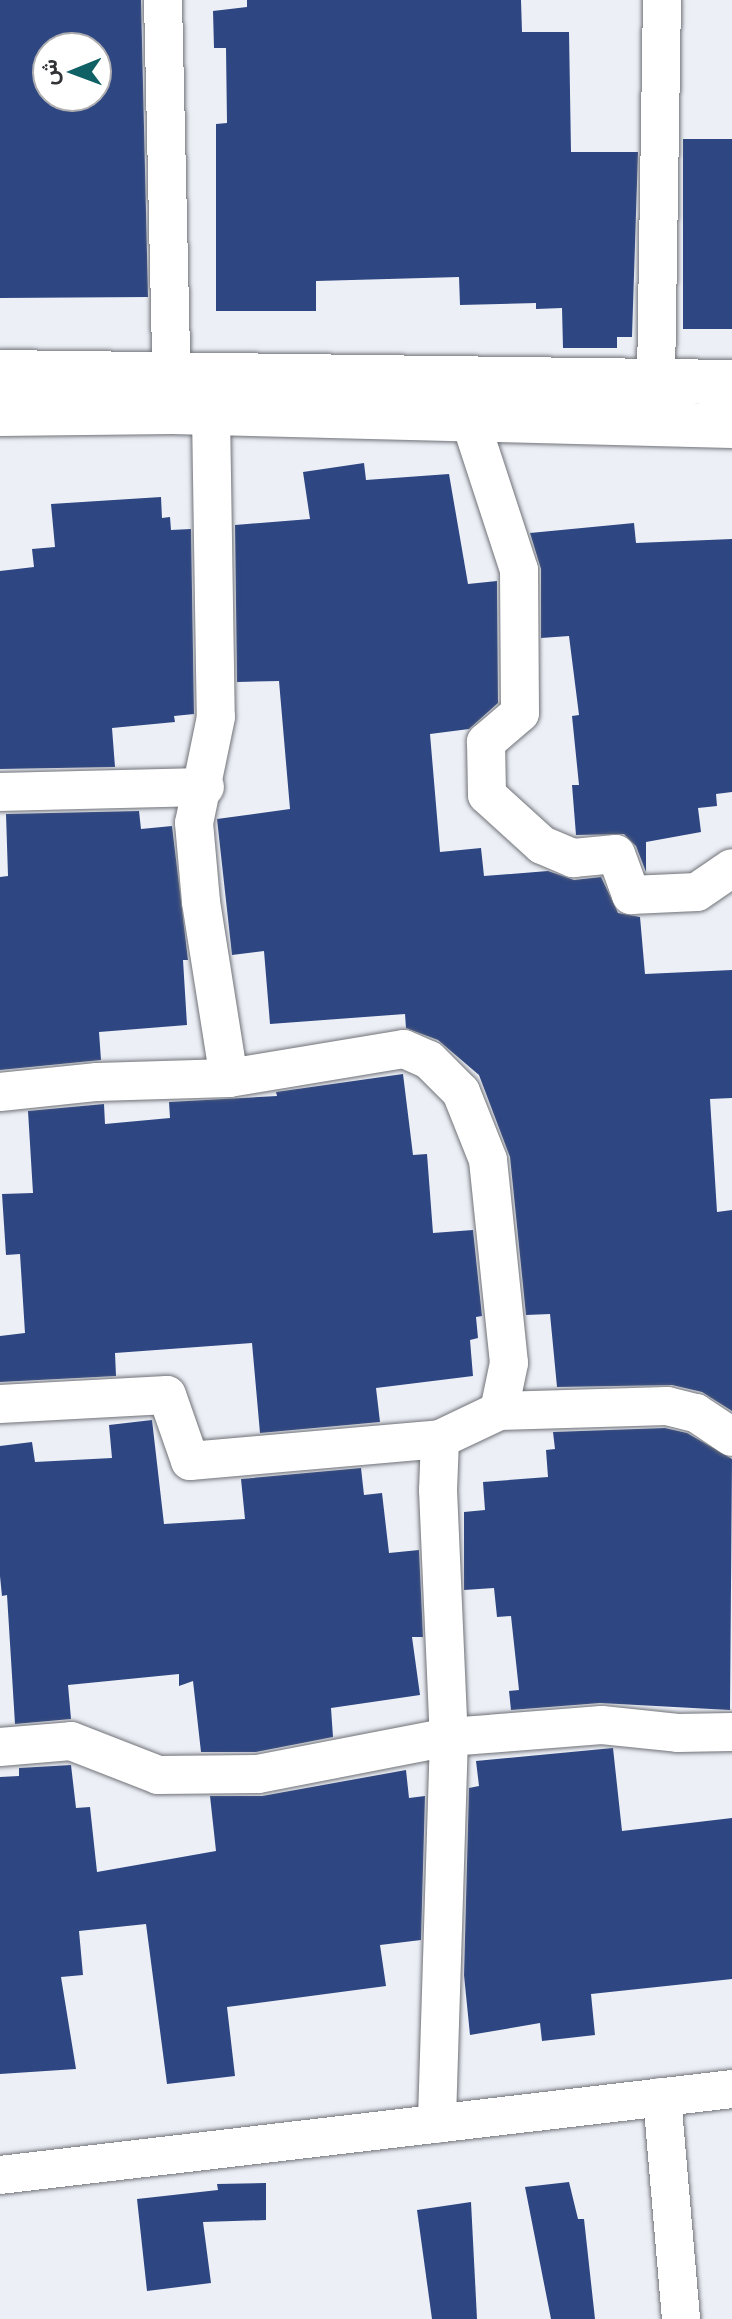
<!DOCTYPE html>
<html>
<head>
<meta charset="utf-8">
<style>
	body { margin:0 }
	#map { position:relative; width:732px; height:2319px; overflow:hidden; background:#eceff6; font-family:Karla,Vazirmatn,sans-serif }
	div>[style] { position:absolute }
	.building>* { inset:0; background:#2e4682; transform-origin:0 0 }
	.roads { filter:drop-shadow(0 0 2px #6f7277) drop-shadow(0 0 2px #6f7277) }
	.street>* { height:38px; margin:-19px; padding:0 19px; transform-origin:19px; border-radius:19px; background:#fff }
	.secondary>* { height:44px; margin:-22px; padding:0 22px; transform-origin:22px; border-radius:22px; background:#fff }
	span { translate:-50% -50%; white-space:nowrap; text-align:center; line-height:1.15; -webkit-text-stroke:8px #fff; paint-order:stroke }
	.north { position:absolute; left:32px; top:32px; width:80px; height:80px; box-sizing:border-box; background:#fff; border:2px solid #adadaf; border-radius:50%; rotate:269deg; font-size:22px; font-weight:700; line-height:32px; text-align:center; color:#323336 }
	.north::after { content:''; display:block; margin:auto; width:28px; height:36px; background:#106165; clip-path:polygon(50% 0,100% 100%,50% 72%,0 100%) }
</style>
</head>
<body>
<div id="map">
	<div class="building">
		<i style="clip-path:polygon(evenodd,0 0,141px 0,148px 297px,0 298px,0 0,48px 48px,96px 48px,96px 96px,48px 96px,48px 48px)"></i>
		<i style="clip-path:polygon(247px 0,521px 0,522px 32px,569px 32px,571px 152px,638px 152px,632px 337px,617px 337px,617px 348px,563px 348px,562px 308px,536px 309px,536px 303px,460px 305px,459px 277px,316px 281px,316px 311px,216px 311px,216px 124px,227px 123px,226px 48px,214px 48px,213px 11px,247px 7px)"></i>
		<i style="left:732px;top:139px;width:190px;height:49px;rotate:90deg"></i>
		<i style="clip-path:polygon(364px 463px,366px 480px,449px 474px,468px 584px,497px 581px,498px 703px,469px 729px,430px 734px,440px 852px,481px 848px,484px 876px,548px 871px,574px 880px,601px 877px,618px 913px,640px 917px,645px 974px,732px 970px,732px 1098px,710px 1099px,717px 1212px,732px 1210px,732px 1411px,702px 1392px,672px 1385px,557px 1387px,550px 1314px,526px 1315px,510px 1157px,479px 1075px,438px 1040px,406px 1028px,405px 1014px,270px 1024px,264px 951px,232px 955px,217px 819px,290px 809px,279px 681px,237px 682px,235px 525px,310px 519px,303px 472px)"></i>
		<i style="clip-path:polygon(161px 497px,162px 518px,170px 517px,171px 530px,191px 529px,194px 714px,174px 716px,175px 722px,112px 728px,115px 767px,0 769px,0 571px,34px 567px,32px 549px,55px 547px,51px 504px)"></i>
		<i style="clip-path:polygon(634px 523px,636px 543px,732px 539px,732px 792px,716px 794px,717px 806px,698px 808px,701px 832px,646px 842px,646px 872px,636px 846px,624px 834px,576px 835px,572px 785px,579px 785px,572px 716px,579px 715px,569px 636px,541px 638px,541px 569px,530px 533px)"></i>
		<i style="clip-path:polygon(139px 811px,141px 829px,172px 826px,188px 960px,183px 960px,187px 1025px,99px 1032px,101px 1060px,0 1070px,0 877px,8px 876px,6px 814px)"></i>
		<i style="clip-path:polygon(403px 1074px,413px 1155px,427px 1154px,433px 1233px,473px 1230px,482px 1316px,476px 1317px,478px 1338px,470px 1340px,473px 1376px,376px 1388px,380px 1422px,260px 1433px,252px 1343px,115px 1353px,116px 1376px,0 1382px,0 1336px,25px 1333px,20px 1254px,6px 1255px,2px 1194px,33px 1193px,28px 1111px,104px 1104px,105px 1124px,170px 1118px,169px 1102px,277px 1096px,276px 1092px)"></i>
		<i style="clip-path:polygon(152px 1420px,164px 1524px,245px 1519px,241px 1479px,361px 1468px,364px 1495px,382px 1493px,389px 1553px,419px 1550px,423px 1637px,412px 1637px,420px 1695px,331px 1708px,333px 1737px,256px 1752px,201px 1752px,193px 1681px,179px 1686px,179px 1674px,68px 1685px,71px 1719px,15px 1724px,7px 1595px,2px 1596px,0 1576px,0 1446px,32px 1442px,35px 1462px,112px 1458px,109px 1425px)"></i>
		<i style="clip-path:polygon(665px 1428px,687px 1433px,732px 1459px,730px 1710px,600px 1703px,511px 1710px,509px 1691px,519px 1690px,511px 1616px,497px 1617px,494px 1588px,464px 1590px,464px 1512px,485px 1510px,483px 1482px,548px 1477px,546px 1450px,555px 1449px,553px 1432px)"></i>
		<i style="clip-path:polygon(613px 1748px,622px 1831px,732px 1818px,732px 1979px,591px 1994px,595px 2035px,542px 2041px,540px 2023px,470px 2035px,464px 1975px,469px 1788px,479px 1786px,476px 1761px)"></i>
		<i style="clip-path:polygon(71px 1765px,76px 1808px,90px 1807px,97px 1872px,216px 1851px,210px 1796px,262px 1796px,406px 1770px,409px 1798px,425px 1796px,421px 1940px,380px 1945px,386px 1986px,227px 2007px,235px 2076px,167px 2084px,146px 1924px,79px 1931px,83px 1975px,61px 1977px,76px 2069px,0 2074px,0 1777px,19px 1776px,19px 1768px)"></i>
		<i style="clip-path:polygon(569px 2182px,578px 2219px,584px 2219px,595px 2319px,551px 2319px,525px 2187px)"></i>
		<i style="clip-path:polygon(266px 2183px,266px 2220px,203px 2222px,211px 2283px,147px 2291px,137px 2199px,218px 2190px,217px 2184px)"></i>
		<i style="clip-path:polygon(471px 2202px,477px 2319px,432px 2319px,417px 2210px)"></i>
	</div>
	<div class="roads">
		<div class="street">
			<i style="left:163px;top:0;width:405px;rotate:88.7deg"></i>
			<i style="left:656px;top:380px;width:380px;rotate:-89.1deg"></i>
			<i style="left:211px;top:413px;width:304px;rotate:89.1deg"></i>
			<i style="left:216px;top:717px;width:108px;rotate:101.7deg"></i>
			<i style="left:194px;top:823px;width:79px;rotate:84.9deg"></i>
			<i style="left:201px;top:902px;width:178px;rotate:81deg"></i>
			<i style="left:470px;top:420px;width:158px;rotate:71.9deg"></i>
			<i style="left:519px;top:570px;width:143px;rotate:89.6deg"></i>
			<i style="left:520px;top:713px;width:45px;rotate:139.5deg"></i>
			<i style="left:486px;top:742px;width:53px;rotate:88.9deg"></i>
			<i style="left:487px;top:795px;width:74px;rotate:42.3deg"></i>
			<i style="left:542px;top:845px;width:34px;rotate:23deg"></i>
			<i style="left:573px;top:858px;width:43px;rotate:-5.3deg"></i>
			<i style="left:616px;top:854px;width:44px;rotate:69.9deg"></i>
			<i style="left:631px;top:895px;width:66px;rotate:-2.6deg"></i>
			<i style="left:697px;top:892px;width:42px;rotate:-34.4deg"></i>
			<i style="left:0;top:792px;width:205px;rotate:-1.4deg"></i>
			<i style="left:0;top:1092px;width:98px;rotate:-5.9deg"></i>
			<i style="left:97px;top:1082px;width:132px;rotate:-1.7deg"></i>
			<i style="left:229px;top:1078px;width:177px;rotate:-9.4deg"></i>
			<i style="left:404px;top:1049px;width:27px;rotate:24deg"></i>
			<i style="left:429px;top:1060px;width:45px;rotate:45deg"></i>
			<i style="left:461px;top:1092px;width:73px;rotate:68.3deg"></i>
			<i style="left:488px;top:1160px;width:204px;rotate:84.1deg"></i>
			<i style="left:509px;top:1363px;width:49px;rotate:101.8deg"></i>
			<i style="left:499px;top:1411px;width:65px;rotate:154.6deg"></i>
			<i style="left:440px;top:1439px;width:51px;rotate:92.2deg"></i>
			<i style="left:438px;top:1490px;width:247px;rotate:87.5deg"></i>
			<i style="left:449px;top:1737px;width:387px;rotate:91.8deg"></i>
			<i style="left:0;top:1404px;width:167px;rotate:-3.1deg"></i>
			<i style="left:167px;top:1395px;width:70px;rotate:70.8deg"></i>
			<i style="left:190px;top:1461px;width:251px;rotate:-5deg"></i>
			<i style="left:499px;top:1411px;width:168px;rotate:-1.7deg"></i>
			<i style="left:667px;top:1406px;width:30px;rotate:14deg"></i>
			<i style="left:696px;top:1413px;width:43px;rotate:33.7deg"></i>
			<i style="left:0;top:1747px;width:71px;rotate:-4.8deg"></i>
			<i style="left:71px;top:1741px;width:93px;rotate:21.3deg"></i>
			<i style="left:158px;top:1775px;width:100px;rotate:-0.6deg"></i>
			<i style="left:258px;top:1774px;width:195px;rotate:-11deg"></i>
			<i style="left:449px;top:1737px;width:153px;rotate:-4.5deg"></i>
			<i style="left:602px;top:1725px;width:76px;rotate:6deg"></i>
			<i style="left:678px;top:1733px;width:54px;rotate:-1.1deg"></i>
			<i style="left:662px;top:2097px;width:223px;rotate:85.1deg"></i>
			<i style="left:0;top:2175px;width:737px;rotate:-6.7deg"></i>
		</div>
		<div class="secondary">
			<i style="left:0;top:372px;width:732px;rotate:0.78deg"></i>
			<i style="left:0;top:414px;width:172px;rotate:-0.7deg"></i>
			<i style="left:172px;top:412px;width:560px;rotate:1.43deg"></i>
		</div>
	</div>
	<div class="north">ش</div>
</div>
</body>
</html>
